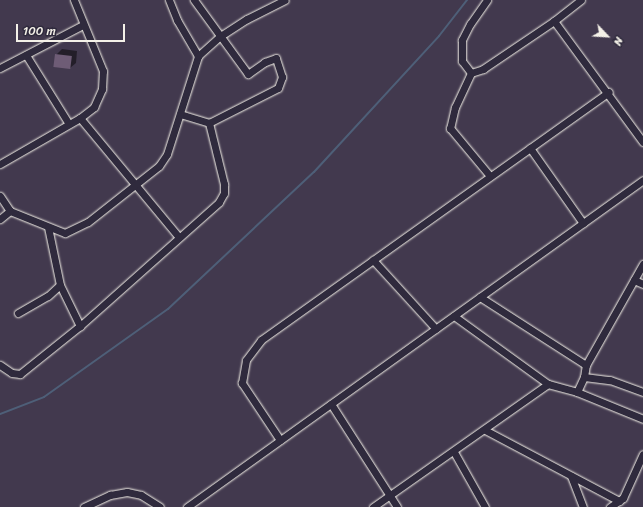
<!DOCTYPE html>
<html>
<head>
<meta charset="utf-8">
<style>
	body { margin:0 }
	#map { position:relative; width:643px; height:507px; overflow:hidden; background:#42394e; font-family:Sriracha,sans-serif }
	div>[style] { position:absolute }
	.shadow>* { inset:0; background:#0007 }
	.stream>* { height:2px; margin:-1px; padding:0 1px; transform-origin:1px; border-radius:1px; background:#4e5f78 }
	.building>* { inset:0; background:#6e5c76; transform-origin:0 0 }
	.roads { filter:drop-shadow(0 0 1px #f4f1e8) drop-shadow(0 0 1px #f4f1e8) }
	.minor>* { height:7px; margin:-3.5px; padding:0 3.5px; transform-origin:3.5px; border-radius:3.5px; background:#2f2a3d }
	span { translate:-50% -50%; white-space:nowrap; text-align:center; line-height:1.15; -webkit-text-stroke:3px #2f2a3d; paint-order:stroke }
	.north { position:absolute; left:587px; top:16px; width:40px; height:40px; -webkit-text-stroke:3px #2f2a3d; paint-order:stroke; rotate:115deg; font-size:11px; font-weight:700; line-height:16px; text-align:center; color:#f4f1e8 }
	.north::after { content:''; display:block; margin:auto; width:14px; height:18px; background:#f4f1e8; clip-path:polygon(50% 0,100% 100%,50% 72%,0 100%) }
	.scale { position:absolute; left:16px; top:24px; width:109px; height:18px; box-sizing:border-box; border:2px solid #f4f1e8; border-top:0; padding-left:5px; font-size:12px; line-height:14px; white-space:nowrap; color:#f4f1e8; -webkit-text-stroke:3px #2f2a3d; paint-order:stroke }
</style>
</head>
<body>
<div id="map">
	<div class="shadow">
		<i style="clip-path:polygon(62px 49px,77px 51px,76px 63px,70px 68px,56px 55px)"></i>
	</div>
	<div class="stream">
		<i style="left:0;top:414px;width:47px;rotate:-21.1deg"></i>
		<i style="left:44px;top:397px;width:152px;rotate:-35.4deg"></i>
		<i style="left:168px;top:309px;width:200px;rotate:-43.2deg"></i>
		<i style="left:314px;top:172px;width:185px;rotate:-47.4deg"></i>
		<i style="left:439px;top:36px;width:46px;rotate:-52.1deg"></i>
	</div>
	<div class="building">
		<i style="left:55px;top:54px;width:17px;height:13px;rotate:7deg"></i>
	</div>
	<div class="roads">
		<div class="minor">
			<i style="left:169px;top:0;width:22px;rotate:68deg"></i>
			<i style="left:177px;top:20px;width:42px;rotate:59.7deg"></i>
			<i style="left:487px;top:0;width:29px;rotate:125deg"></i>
			<i style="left:470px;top:24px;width:18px;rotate:117deg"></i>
			<i style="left:462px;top:40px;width:21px;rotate:90deg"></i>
			<i style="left:462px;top:61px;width:15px;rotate:53deg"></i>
			<i style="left:471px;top:73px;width:13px;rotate:-18deg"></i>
			<i style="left:483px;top:69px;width:86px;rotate:-34.1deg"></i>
			<i style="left:554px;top:21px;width:150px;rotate:53.7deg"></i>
			<i style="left:554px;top:21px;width:34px;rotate:-38deg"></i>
			<i style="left:26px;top:55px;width:81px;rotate:58.1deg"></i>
			<i style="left:0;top:68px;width:93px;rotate:-27.4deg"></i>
			<i style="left:471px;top:73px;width:38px;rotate:115deg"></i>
			<i style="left:455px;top:107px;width:22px;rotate:103deg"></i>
			<i style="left:450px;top:128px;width:62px;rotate:50.2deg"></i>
			<i style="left:180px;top:114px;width:30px;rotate:17deg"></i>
			<i style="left:209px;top:123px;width:77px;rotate:-26.9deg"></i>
			<i style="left:278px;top:88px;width:12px;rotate:-70deg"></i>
			<i style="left:282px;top:77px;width:20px;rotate:-108deg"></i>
			<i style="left:276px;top:58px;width:12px;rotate:160deg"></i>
			<i style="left:265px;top:62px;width:21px;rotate:145deg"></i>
			<i style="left:248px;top:74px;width:92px;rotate:-126.1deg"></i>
			<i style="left:80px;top:118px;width:153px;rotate:50.3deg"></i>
			<i style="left:530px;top:148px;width:92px;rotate:54.8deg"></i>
			<i style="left:0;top:164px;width:92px;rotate:-29.9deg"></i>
			<i style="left:80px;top:118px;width:18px;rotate:-38deg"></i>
			<i style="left:94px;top:107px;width:20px;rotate:-66deg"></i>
			<i style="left:102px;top:89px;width:18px;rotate:-87deg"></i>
			<i style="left:103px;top:71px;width:77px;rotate:-112.2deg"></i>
			<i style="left:0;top:196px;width:18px;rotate:56deg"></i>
			<i style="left:10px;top:211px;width:59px;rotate:21.8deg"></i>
			<i style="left:65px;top:233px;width:25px;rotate:-26deg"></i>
			<i style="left:88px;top:222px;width:90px;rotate:-38.3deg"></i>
			<i style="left:159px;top:166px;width:14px;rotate:-56deg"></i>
			<i style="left:167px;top:154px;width:103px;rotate:-72.4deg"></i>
			<i style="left:198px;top:56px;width:28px;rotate:-42deg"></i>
			<i style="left:219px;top:37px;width:33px;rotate:-33deg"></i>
			<i style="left:247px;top:19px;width:42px;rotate:-26.6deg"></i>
			<i style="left:0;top:219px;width:13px;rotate:-39deg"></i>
			<i style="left:48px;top:227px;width:59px;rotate:78.3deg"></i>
			<i style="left:60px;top:285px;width:46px;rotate:64deg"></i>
			<i style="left:373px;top:260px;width:93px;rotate:47.6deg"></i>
			<i style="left:634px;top:280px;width:10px;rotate:24deg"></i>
			<i style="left:480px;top:297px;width:126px;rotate:32.7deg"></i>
			<i style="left:18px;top:313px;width:34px;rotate:-30deg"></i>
			<i style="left:48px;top:296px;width:16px;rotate:-43deg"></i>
			<i style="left:454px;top:316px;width:116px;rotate:35.9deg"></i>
			<i style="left:548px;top:384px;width:30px;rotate:15deg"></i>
			<i style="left:577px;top:392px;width:71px;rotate:22.2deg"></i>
			<i style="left:0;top:365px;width:14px;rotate:34deg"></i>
			<i style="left:12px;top:373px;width:8px;rotate:7deg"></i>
			<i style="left:20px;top:374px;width:77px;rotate:-38.7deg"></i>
			<i style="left:80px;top:326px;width:186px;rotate:-41.7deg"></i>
			<i style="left:219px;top:202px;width:10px;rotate:-61deg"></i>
			<i style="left:224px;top:193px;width:9px;rotate:-90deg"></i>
			<i style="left:224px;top:184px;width:63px;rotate:-103.8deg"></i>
			<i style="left:584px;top:377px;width:26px;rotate:7deg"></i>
			<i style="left:610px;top:380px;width:35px;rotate:20deg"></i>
			<i style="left:577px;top:392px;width:17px;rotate:-65deg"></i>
			<i style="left:584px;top:377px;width:12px;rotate:-81deg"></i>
			<i style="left:586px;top:365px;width:116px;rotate:-60.6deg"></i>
			<i style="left:331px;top:404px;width:122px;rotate:57.3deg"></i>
			<i style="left:485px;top:430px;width:152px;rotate:27.9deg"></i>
			<i style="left:280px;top:440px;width:69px;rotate:-123.7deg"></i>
			<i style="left:242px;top:383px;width:23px;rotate:-80deg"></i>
			<i style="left:246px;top:360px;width:25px;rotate:-53deg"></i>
			<i style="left:261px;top:340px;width:427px;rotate:-35.5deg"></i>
			<i style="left:454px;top:452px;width:63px;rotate:60.6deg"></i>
			<i style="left:571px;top:476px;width:33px;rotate:69deg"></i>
			<i style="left:84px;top:507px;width:29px;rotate:-25deg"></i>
			<i style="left:110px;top:495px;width:17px;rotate:-10deg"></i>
			<i style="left:127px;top:492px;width:14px;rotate:12deg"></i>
			<i style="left:141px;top:495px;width:22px;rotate:32deg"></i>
			<i style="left:187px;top:507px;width:561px;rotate:-35.64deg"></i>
			<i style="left:373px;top:507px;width:214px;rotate:-35.1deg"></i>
			<i style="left:610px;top:507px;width:16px;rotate:-35deg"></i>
			<i style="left:623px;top:498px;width:48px;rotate:-65.6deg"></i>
		</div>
	</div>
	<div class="north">N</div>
	<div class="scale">100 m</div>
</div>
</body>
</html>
